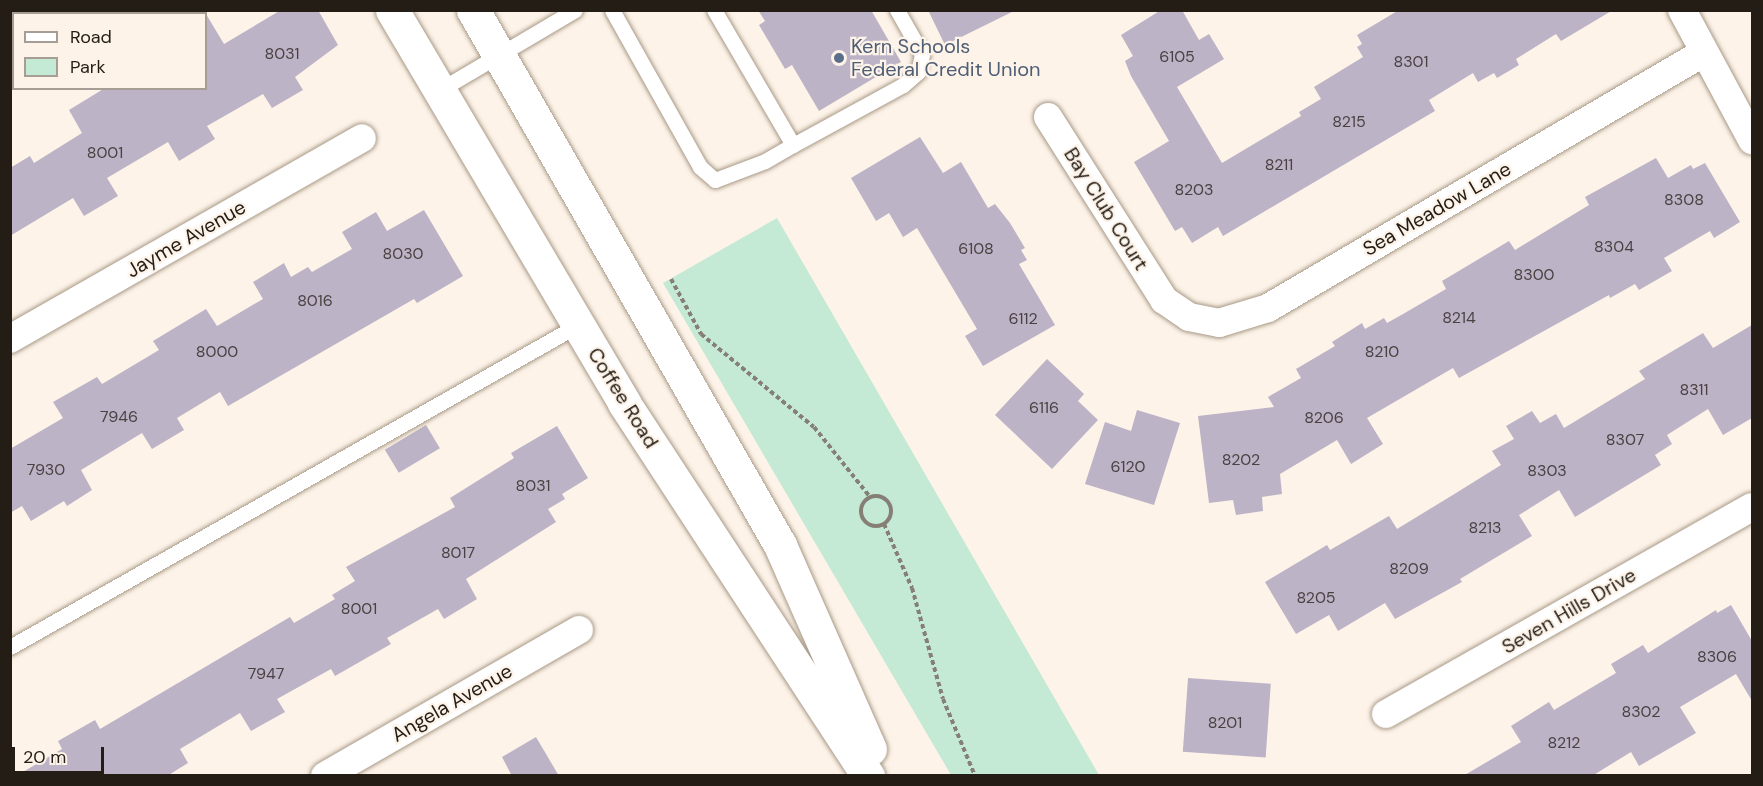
<!DOCTYPE html>
<html>
<head>
<meta charset="utf-8">
<style>
	body { margin:0 }
	#map { position:relative; width:1763px; height:786px; overflow:hidden; background:#fdf3e8; font-family:"DM Sans",sans-serif }
	div>[style] { position:absolute }
	.green>* { inset:0; background:#c4e9d5 }
	.building>* { inset:0; background:#bdb3c7; transform-origin:0 0 }
	.path>* { height:4px; margin-top:-2px; transform-origin:0; background:repeating-linear-gradient(90deg,#867f76 0 4.5px,transparent 0 7.5px) }
	.path>.ring { margin:-2px; padding:0; box-sizing:content-box; background:none; border:4px solid #867f76; border-radius:50% }
	.roads { filter:drop-shadow(0 0 2px #a89987) drop-shadow(0 0 2px #a89987) }
	.lane>* { height:15px; margin:-7.5px; padding:0 7.5px; transform-origin:7.5px; border-radius:7.5px; background:#fff }
	.street>* { height:28px; margin:-14px; padding:0 14px; transform-origin:14px; border-radius:14px; background:#fff }
	.secondary>* { height:33px; margin:-16.5px; padding:0 16.5px; transform-origin:16.5px; border-radius:16.5px; background:#fff }
	.dots>* { width:16px; height:16px; translate:-50% -50%; box-sizing:border-box; border:3px solid #fdf3e8; border-radius:50% }
	span { translate:-50% -50%; white-space:nowrap; text-align:center; line-height:1.15; -webkit-text-stroke:4.5px #fdf3e8; paint-order:stroke }
	.number-label { font-size:16px; color:#4a4242 }
	.number-label span { -webkit-text-stroke-width:0 }
	.service-label { font-size:20px; color:#4e5e75 }
	.left { translate:0 -50%; text-align:left }
	.street-label { font-size:20px; color:#231d16 }
	.frame { position:absolute; inset:0; border:12px solid #231d16; pointer-events:none }
	.legend { position:absolute; left:12px; top:12px; width:195px; height:78px; box-sizing:border-box; background:#fdf3e8; border:2px solid #a69d94; margin:0; padding:8px 10px; list-style:none; font-size:18px; color:#231d16 }
	.legend li { display:flex; align-items:center; gap:12px; height:30px }
	.legend b { width:30px; border:2px solid #a69d94 }
	.scale { position:absolute; left:12px; top:747px; width:92px; height:27px; box-sizing:border-box; border:3px solid #231d16; border-top:0; padding-left:8px; font-size:18px; line-height:21px; white-space:nowrap; color:#231d16; -webkit-text-stroke:4px #fdf3e8; paint-order:stroke }
</style>
</head>
<body>
<div id="map">
	<div class="green">
		<i style="clip-path:polygon(777px 218px,1013px 626px,1099px 775px,951px 775px,663px 283px)"></i>
	</div>
	<div class="building">
		<i style="clip-path:polygon(281px 10px,318px 10px,338px 45px,295px 77px,303px 90px,272px 108px,263px 94px,207px 126px,215px 139px,179px 161px,168px 142px,107px 178px,118px 196px,84px 216px,73px 198px,10px 236px,10px 168px,30px 156px,34px 163px,82px 133px,69px 110px,105px 88px,206px 88px,206px 14px,224px 44px)"></i>
		<i style="clip-path:polygon(758px 10px,871px 10px,901px 62px,819px 111px,792px 65px,785px 69px,759px 25px,765px 21px)"></i>
		<i style="clip-path:polygon(928px 10px,1016px 10px,945px 45px)"></i>
		<i style="clip-path:polygon(1161px 10px,1182px 10px,1199px 40px,1209px 34px,1224px 59px,1177px 87px,1222px 163px,1301px 116px,1299px 112px,1321px 99px,1314px 87px,1363px 57px,1357px 47px,1362px 44px,1357px 35px,1399px 10px,1613px 10px,1561px 41px,1556px 34px,1516px 59px,1519px 65px,1497px 78px,1494px 73px,1478px 82px,1473px 73px,1429px 100px,1435px 111px,1223px 236px,1218px 227px,1192px 243px,1182px 227px,1175px 231px,1134px 162px,1169px 141px,1131px 76px,1125px 61px,1133px 56px,1121px 35px)"></i>
		<i style="clip-path:polygon(920px 137px,943px 173px,961px 162px,988px 208px,995px 204px,1010px 223px,1025px 248px,1021px 250px,1027px 260px,1019px 264px,1055px 325px,983px 366px,965px 336px,977px 329px,917px 228px,903px 237px,889px 213px,876px 221px,851px 178px)"></i>
		<i style="clip-path:polygon(1656px 158px,1668px 178px,1691px 165px,1693px 169px,1705px 163px,1740px 222px,1714px 238px,1710px 231px,1664px 258px,1672px 271px,1639px 290px,1635px 284px,1610px 298px,1609px 295px,1459px 378px,1453px 368px,1367px 418px,1383px 444px,1351px 464px,1337px 440px,1280px 474px,1282px 494px,1262px 497px,1263px 511px,1236px 515px,1233px 500px,1209px 503px,1198px 416px,1274px 407px,1268px 397px,1301px 378px,1296px 369px,1335px 346px,1332px 342px,1362px 323px,1365px 329px,1384px 318px,1387px 323px,1403px 314px,1446px 289px,1442px 281px,1509px 241px,1515px 250px,1589px 205px,1585px 197px)"></i>
		<i style="clip-path:polygon(424px 210px,463px 276px,417px 303px,414px 299px,228px 406px,220px 392px,177px 418px,184px 430px,152px 449px,142px 433px,81px 470px,92px 490px,67px 506px,64px 501px,31px 521px,22px 506px,10px 513px,10px 449px,63px 418px,53px 402px,97px 377px,102px 384px,159px 350px,153px 341px,206px 309px,217px 326px,263px 299px,253px 282px,284px 263px,291px 277px,308px 267px,312px 272px,352px 249px,342px 232px,376px 212px,387px 231px)"></i>
		<i style="clip-path:polygon(1752px 325px,1752px 418px,1723px 435px,1708px 409px,1667px 435px,1672px 444px,1655px 455px,1661px 465px,1575px 517px,1559px 490px,1519px 515px,1532px 536px,1460px 579px,1462px 582px,1395px 619px,1385px 603px,1338px 631px,1329px 615px,1296px 634px,1265px 582px,1327px 545px,1330px 550px,1389px 516px,1397px 529px,1456px 493px,1501px 465px,1492px 451px,1514px 439px,1506px 426px,1532px 411px,1540px 423px,1556px 414px,1564px 428px,1645px 379px,1639px 371px,1703px 333px,1713px 348px)"></i>
		<i style="clip-path:polygon(1047px 359px,1084px 394px,1078px 401px,1098px 420px,1052px 469px,995px 415px)"></i>
		<i style="clip-path:polygon(1137px 410px,1180px 423px,1154px 505px,1085px 484px,1105px 422px,1131px 431px)"></i>
		<i style="left:426px;top:425px;width:27px;height:48px;rotate:59deg"></i>
		<i style="clip-path:polygon(557px 426px,588px 478px,562px 494px,565px 499px,548px 509px,556px 522px,466px 579px,477px 599px,444px 619px,438px 609px,387px 638px,391px 644px,335px 676px,331px 669px,277px 699px,285px 712px,251px 731px,240px 713px,180px 749px,188px 763px,167px 776px,16px 776px,62px 749px,58px 741px,95px 720px,100px 729px,290px 617px,294px 623px,335px 599px,332px 595px,355px 581px,346px 567px,455px 507px,450px 498px,514px 458px,511px 453px)"></i>
		<i style="clip-path:polygon(1731px 605px,1752px 641px,1752px 701px,1736px 674px,1680px 707px,1696px 733px,1639px 766px,1631px 752px,1592px 776px,1463px 776px,1521px 742px,1511px 726px,1549px 702px,1554px 710px,1616px 673px,1611px 664px,1643px 645px,1648px 653px,1716px 610px,1717px 613px)"></i>
		<i style="left:1188px;top:678px;width:83px;height:74px;rotate:4deg"></i>
		<i style="clip-path:polygon(536px 737px,559px 776px,512px 776px,502px 757px)"></i>
	</div>
	<div class="path">
		<i style="left:671px;top:279px;width:63px;rotate:61.4deg"></i>
		<i style="left:701px;top:334px;width:146px;rotate:39.5deg"></i>
		<i style="left:814px;top:427px;width:90px;rotate:51.3deg"></i>
		<i class="ring" style="left:861px;top:496px;width:26px;height:26px"></i>
		<i style="left:884px;top:524px;width:70px;rotate:66.4deg"></i>
		<i style="left:912px;top:588px;width:115px;rotate:74.4deg"></i>
		<i style="left:943px;top:699px;width:83px;rotate:67.4deg"></i>
	</div>
	<div class="roads">
		<div class="lane">
			<i style="left:612px;top:10px;width:180px;rotate:60.7deg"></i>
			<i style="left:700px;top:167px;width:20px;rotate:41deg"></i>
			<i style="left:715px;top:180px;width:53px;rotate:-20.8deg"></i>
			<i style="left:765px;top:161px;width:32px;rotate:-30deg"></i>
			<i style="left:793px;top:145px;width:156px;rotate:-120.3deg"></i>
			<i style="left:438px;top:91px;width:159px;rotate:-30.6deg"></i>
			<i style="left:793px;top:145px;width:125px;rotate:-28.6deg"></i>
			<i style="left:903px;top:85px;width:20px;rotate:-41deg"></i>
			<i style="left:918px;top:72px;width:18px;rotate:-77deg"></i>
			<i style="left:922px;top:54px;width:51px;rotate:-119.6deg"></i>
			<i style="left:10px;top:647px;width:653px;rotate:-29.55deg"></i>
		</div>
		<div class="street">
			<i style="left:1682px;top:10px;width:148px;rotate:61.7deg"></i>
			<i style="left:1048px;top:117px;width:217px;rotate:57.6deg"></i>
			<i style="left:1164px;top:300px;width:30px;rotate:34deg"></i>
			<i style="left:1189px;top:317px;width:31px;rotate:11deg"></i>
			<i style="left:1219px;top:323px;width:51px;rotate:-17deg"></i>
			<i style="left:1268px;top:308px;width:504px;rotate:-30.38deg"></i>
			<i style="left:10px;top:339px;width:405px;rotate:-29.7deg"></i>
			<i style="left:1386px;top:714px;width:420px;rotate:-29.5deg"></i>
			<i style="left:325px;top:776px;width:293px;rotate:-29.9deg"></i>
		</div>
		<div class="secondary">
			<i style="left:392px;top:10px;width:456px;rotate:59.4deg"></i>
			<i style="left:624px;top:403px;width:446px;rotate:56.8deg"></i>
			<i style="left:473px;top:10px;width:617px;rotate:60.15deg"></i>
			<i style="left:780px;top:545px;width:223px;rotate:66.2deg"></i>
		</div>
	</div>
	<div class="dots">
		<i style="left:839px;top:58px;background:#5c6f8a"></i>
	</div>
	<div class="number-label">
		<span style="left:282px;top:54px">8031</span>
		<span style="left:1177px;top:57px">6105</span>
		<span style="left:1411px;top:62px">8301</span>
		<span style="left:1349px;top:122px">8215</span>
		<span style="left:105px;top:153px">8001</span>
		<span style="left:1279px;top:165px">8211</span>
		<span style="left:1194px;top:190px">8203</span>
		<span style="left:1684px;top:200px">8308</span>
		<span style="left:1614px;top:247px">8304</span>
		<span style="left:976px;top:249px">6108</span>
		<span style="left:403px;top:254px">8030</span>
		<span style="left:1534px;top:275px">8300</span>
		<span style="left:315px;top:301px">8016</span>
		<span style="left:1459px;top:318px">8214</span>
		<span style="left:1023px;top:319px">6112</span>
		<span style="left:217px;top:352px">8000</span>
		<span style="left:1382px;top:352px">8210</span>
		<span style="left:1694px;top:390px">8311</span>
		<span style="left:1044px;top:408px">6116</span>
		<span style="left:119px;top:417px">7946</span>
		<span style="left:1324px;top:418px">8206</span>
		<span style="left:1625px;top:440px">8307</span>
		<span style="left:1241px;top:460px">8202</span>
		<span style="left:1128px;top:467px">6120</span>
		<span style="left:46px;top:470px">7930</span>
		<span style="left:1547px;top:471px">8303</span>
		<span style="left:533px;top:486px">8031</span>
		<span style="left:1485px;top:528px">8213</span>
		<span style="left:458px;top:553px">8017</span>
		<span style="left:1409px;top:569px">8209</span>
		<span style="left:1316px;top:598px">8205</span>
		<span style="left:359px;top:609px">8001</span>
		<span style="left:1717px;top:657px">8306</span>
		<span style="left:266px;top:674px">7947</span>
		<span style="left:1641px;top:712px">8302</span>
		<span style="left:1225px;top:723px">8201</span>
		<span style="left:1564px;top:743px">8212</span>
	</div>
	<div class="service-label">
		<span class="left" style="left:851px;top:58px">Kern Schools<br>Federal Credit Union</span>
	</div>
	<div class="street-label">
		<span style="left:1106px;top:209px;rotate:58deg">Bay Club Court</span>
		<span style="left:1437px;top:209px;rotate:-30deg">Sea Meadow Lane</span>
		<span style="left:186px;top:239px;rotate:-30deg">Jayme Avenue</span>
		<span style="left:623px;top:398px;rotate:58deg">Coffee Road</span>
		<span style="left:1569px;top:611px;rotate:-30deg">Seven Hills Drive</span>
		<span style="left:452px;top:703px;rotate:-30deg">Angela Avenue</span>
	</div>
	<div class="frame"></div>
	<ul class="legend">
	<li><b style="height:8px;background:#fff"></b>Road</li>
	<li><b style="height:16px;background:#c4e9d5"></b>Park</li>
	</ul>
	<div class="scale">20 m</div>
</div>
</body>
</html>
